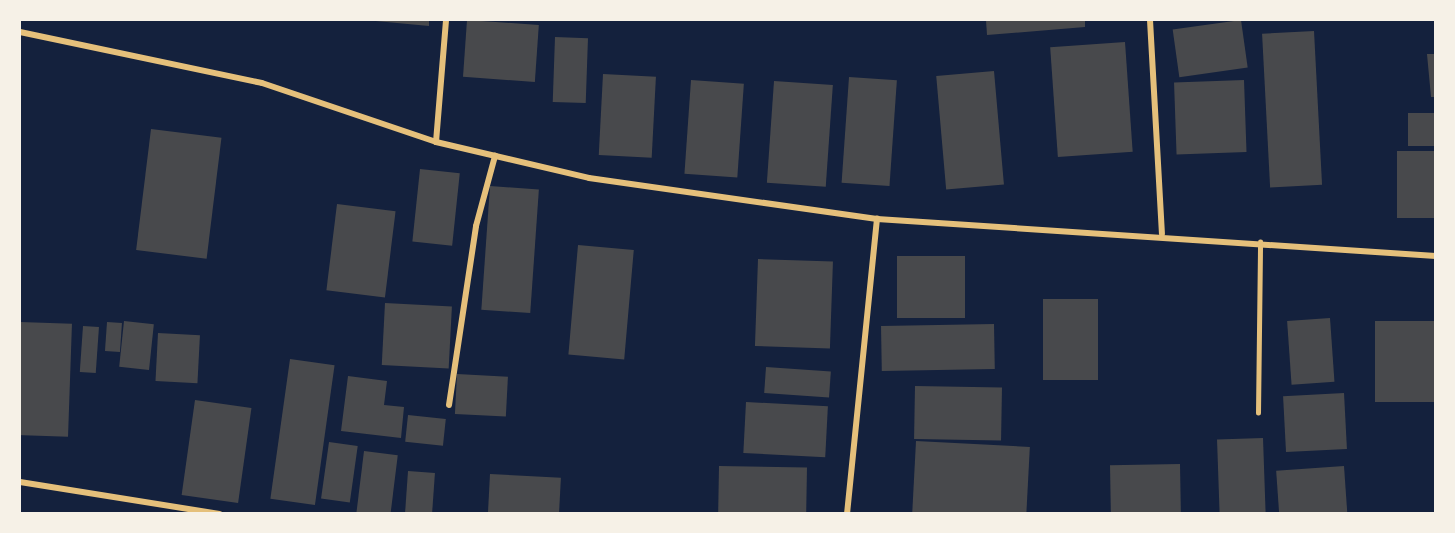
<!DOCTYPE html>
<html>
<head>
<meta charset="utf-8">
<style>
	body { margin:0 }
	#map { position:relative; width:1455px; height:533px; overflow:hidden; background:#14213d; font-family:"Fira Sans",sans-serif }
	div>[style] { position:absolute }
	.building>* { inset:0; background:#48494c; transform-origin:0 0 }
	.service>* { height:4.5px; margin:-2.25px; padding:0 2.25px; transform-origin:2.25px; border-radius:2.25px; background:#e5c07b }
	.minor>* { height:6px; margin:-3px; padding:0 3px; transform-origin:3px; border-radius:3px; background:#e5c07b }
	span { translate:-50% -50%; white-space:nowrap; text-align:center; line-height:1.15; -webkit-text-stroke:5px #f6f1e7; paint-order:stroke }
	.frame { position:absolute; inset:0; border:21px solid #f6f1e7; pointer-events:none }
</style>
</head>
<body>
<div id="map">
	<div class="building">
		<i style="clip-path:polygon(365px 20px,429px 20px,429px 26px)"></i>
		<i style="left:467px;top:20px;width:72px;height:57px;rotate:4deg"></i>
		<i style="clip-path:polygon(986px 20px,1085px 20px,1085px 27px,987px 35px)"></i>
		<i style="left:1241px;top:20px;width:48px;height:69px;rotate:82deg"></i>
		<i style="left:1314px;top:31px;width:154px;height:52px;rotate:87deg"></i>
		<i style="left:555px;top:37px;width:33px;height:65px;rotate:2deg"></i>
		<i style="left:1125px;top:42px;width:110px;height:75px;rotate:86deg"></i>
		<i style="clip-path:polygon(1427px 54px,1436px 54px,1436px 97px,1431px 97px)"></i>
		<i style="left:994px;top:71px;width:114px;height:58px;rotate:85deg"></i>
		<i style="left:603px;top:74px;width:53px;height:81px;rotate:3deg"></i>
		<i style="left:849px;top:77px;width:48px;height:106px;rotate:4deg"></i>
		<i style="left:691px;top:80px;width:53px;height:94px;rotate:4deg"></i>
		<i style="left:1244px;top:80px;width:72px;height:70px;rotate:88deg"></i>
		<i style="left:774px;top:81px;width:59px;height:102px;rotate:4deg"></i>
		<i style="left:1436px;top:113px;width:33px;height:28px;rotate:90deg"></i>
		<i style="left:151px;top:129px;width:71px;height:122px;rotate:7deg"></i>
		<i style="left:1436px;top:151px;width:67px;height:39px;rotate:90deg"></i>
		<i style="left:420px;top:169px;width:40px;height:73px;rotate:6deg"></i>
		<i style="left:490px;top:186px;width:49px;height:124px;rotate:4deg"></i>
		<i style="left:337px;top:204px;width:59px;height:87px;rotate:7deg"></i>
		<i style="left:578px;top:245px;width:56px;height:110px;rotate:5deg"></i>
		<i style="left:897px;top:256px;width:68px;height:62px"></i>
		<i style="left:758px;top:259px;width:75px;height:87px;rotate:2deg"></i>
		<i style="left:1043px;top:299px;width:55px;height:81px"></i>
		<i style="left:385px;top:303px;width:67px;height:62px;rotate:3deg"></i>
		<i style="left:1330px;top:318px;width:64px;height:43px;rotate:86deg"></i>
		<i style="left:124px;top:321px;width:30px;height:46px;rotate:6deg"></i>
		<i style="left:1436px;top:321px;width:81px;height:61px;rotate:90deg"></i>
		<i style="left:20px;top:322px;width:52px;height:113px;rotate:2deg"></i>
		<i style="left:107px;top:322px;width:15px;height:29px;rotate:4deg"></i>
		<i style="left:994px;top:324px;width:45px;height:113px;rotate:89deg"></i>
		<i style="left:83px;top:326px;width:16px;height:46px;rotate:4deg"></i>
		<i style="left:158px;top:333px;width:42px;height:48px;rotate:3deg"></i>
		<i style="left:290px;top:359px;width:45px;height:141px;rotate:8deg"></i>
		<i style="left:766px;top:367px;width:65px;height:26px;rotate:4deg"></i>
		<i style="left:457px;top:374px;width:51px;height:40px;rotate:3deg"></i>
		<i style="clip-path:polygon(348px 376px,387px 381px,384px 405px,404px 407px,401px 438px,341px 431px)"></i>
		<i style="left:915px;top:386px;width:87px;height:53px;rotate:1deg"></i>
		<i style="left:1344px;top:393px;width:56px;height:61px;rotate:87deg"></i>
		<i style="left:195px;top:400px;width:57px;height:96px;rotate:8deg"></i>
		<i style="left:746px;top:402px;width:82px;height:51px;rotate:3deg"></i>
		<i style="left:408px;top:415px;width:38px;height:27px;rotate:6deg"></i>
		<i style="left:1263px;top:438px;width:75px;height:46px;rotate:88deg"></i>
		<i style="left:916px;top:441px;width:114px;height:71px;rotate:3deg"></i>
		<i style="left:329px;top:442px;width:29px;height:57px;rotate:8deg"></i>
		<i style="left:364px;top:451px;width:34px;height:63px;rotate:7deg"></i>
		<i style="left:1180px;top:464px;width:50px;height:70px;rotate:89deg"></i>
		<i style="left:719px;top:466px;width:88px;height:48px;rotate:1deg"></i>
		<i style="left:1344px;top:466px;width:48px;height:68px;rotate:86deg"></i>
		<i style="left:408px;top:471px;width:27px;height:43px;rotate:4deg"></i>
		<i style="left:490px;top:474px;width:71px;height:40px;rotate:3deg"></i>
	</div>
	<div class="service">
		<i style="left:1258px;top:413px;width:171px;rotate:-89.3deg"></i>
	</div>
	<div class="minor">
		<i style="left:1150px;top:20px;width:214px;rotate:86.8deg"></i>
		<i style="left:20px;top:32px;width:247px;rotate:11.9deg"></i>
		<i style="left:262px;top:83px;width:184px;rotate:18.7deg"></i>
		<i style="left:436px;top:142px;width:157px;rotate:13.2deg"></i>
		<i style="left:589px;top:178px;width:291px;rotate:8.1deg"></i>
		<i style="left:877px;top:219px;width:560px;rotate:3.79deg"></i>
		<i style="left:436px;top:142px;width:122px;rotate:-85.3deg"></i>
		<i style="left:449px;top:405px;width:181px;rotate:-81.4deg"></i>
		<i style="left:476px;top:226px;width:73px;rotate:-74.8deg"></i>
		<i style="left:20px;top:482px;width:202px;rotate:9.1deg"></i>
		<i style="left:847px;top:514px;width:297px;rotate:-84.2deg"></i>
	</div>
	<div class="frame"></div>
</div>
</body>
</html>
